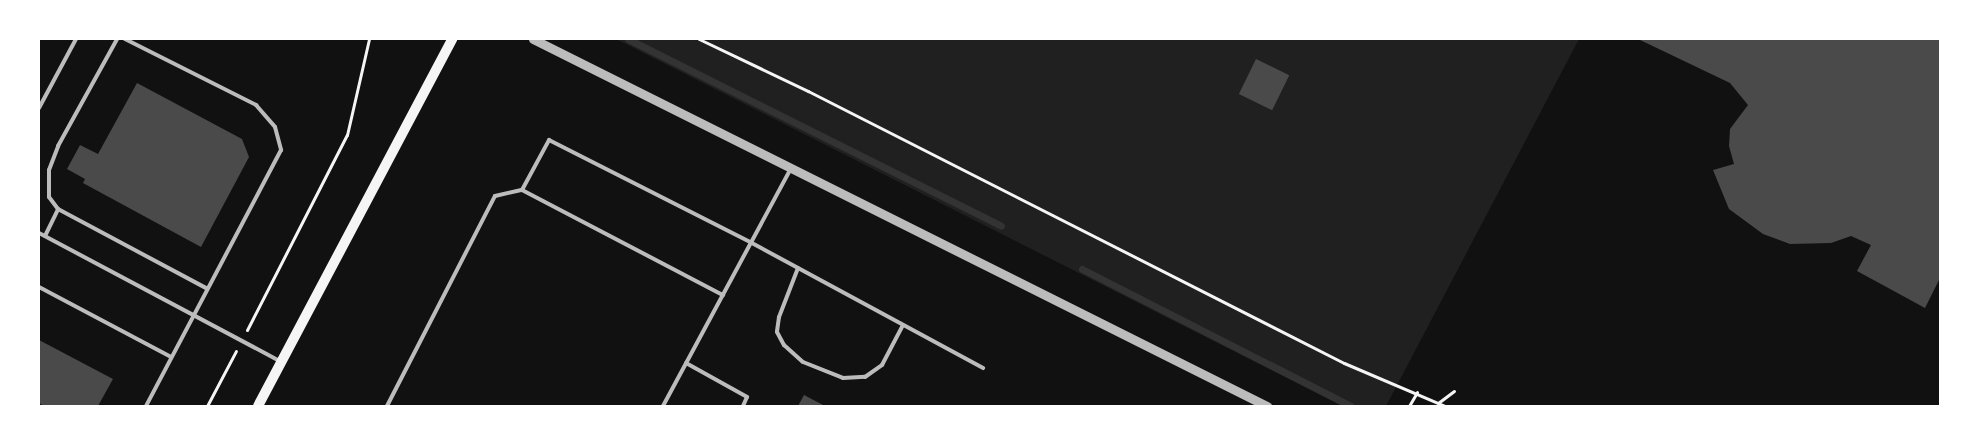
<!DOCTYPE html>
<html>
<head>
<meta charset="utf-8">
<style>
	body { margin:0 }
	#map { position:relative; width:1979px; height:445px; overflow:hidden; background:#111; font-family:Barlow,sans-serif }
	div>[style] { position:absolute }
	.green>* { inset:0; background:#202020 }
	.stream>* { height:7px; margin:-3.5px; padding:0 3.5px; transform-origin:3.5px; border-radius:3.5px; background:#333 }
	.building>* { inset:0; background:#4a4a4a; transform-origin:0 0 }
	.path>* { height:3px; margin:-1.5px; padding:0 1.5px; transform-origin:1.5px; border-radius:1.5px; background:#f5f5f5 }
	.service>* { height:4px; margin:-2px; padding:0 2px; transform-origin:2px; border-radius:2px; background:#bcbcbc }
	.tertiary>* { height:9px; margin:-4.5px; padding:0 4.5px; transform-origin:4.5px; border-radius:4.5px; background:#bcbcbc }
	.secondary>* { height:10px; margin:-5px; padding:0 5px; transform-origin:5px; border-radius:5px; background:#f5f5f5 }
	span { translate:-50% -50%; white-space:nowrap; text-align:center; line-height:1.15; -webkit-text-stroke:4.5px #fff; paint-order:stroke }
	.frame { position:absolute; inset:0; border:40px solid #fff; pointer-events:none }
</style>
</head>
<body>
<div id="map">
	<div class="green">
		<i style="clip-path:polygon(616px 39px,1579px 39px,1386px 406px,1342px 406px)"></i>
	</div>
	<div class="stream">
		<i style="left:628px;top:39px;width:417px;rotate:26.6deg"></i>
		<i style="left:1082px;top:269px;width:302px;rotate:27deg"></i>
	</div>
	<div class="building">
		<i style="clip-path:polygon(1638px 39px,1940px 39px,1940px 278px,1925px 308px,1857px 271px,1871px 245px,1851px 236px,1831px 243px,1790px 244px,1763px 234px,1729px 209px,1713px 170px,1734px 164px,1729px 146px,1730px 129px,1748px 105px,1730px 83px)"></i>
		<i style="left:1256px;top:59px;width:37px;height:39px;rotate:26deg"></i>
		<i style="clip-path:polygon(137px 83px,242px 139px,249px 157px,201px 247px,83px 183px,85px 179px,67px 169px,80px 145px,98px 154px)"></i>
		<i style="clip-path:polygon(39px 340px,113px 379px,98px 406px,44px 406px,39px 403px)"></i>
		<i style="clip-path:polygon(804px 395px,825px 406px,798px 406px)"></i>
	</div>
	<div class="path">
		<i style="left:699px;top:39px;width:121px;rotate:25.5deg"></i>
		<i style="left:808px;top:91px;width:601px;rotate:26.91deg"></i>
		<i style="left:1344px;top:363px;width:110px;rotate:23.1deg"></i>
		<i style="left:247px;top:330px;width:219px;rotate:-62.9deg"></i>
		<i style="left:347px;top:135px;width:98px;rotate:-77.1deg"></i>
		<i style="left:1438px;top:403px;width:20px;rotate:-37deg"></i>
		<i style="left:207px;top:406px;width:62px;rotate:-62.2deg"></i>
		<i style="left:1409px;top:406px;width:16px;rotate:-60deg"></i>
	</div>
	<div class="service">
		<i style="left:125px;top:39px;width:147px;rotate:26.7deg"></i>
		<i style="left:256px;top:105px;width:29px;rotate:49deg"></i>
		<i style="left:275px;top:127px;width:24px;rotate:75deg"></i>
		<i style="left:281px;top:150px;width:289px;rotate:117.8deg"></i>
		<i style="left:39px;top:108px;width:78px;rotate:-61.8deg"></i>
		<i style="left:522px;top:190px;width:227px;rotate:27.6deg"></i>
		<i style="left:58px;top:209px;width:168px;rotate:28.1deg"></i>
		<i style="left:39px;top:233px;width:273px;rotate:28deg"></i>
		<i style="left:45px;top:236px;width:30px;rotate:-64deg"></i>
		<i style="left:58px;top:209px;width:15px;rotate:-127deg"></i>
		<i style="left:49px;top:197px;width:27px;rotate:-90deg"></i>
		<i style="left:49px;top:170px;width:26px;rotate:-69deg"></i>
		<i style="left:58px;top:146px;width:122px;rotate:-61.1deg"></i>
		<i style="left:798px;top:268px;width:53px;rotate:111.2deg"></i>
		<i style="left:779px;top:317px;width:15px;rotate:98deg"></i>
		<i style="left:777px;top:332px;width:15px;rotate:62deg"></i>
		<i style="left:784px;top:345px;width:25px;rotate:42deg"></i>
		<i style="left:803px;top:362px;width:43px;rotate:21.8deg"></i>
		<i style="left:843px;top:378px;width:22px;rotate:-3deg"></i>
		<i style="left:865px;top:377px;width:21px;rotate:-35deg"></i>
		<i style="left:882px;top:365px;width:45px;rotate:-62.3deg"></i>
		<i style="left:39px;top:287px;width:149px;rotate:27.9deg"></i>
		<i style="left:686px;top:363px;width:70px;rotate:29.1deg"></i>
		<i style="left:747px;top:397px;width:10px;rotate:114deg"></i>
		<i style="left:387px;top:406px;width:236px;rotate:-62.8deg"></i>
		<i style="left:495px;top:196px;width:28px;rotate:-13deg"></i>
		<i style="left:522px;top:190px;width:57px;rotate:-61.6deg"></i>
		<i style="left:549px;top:140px;width:225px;rotate:26.9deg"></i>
		<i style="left:750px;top:242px;width:265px;rotate:28.4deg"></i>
		<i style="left:663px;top:406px;width:270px;rotate:-61.7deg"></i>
	</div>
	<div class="tertiary">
		<i style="left:533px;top:39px;width:821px;rotate:26.57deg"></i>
	</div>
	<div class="secondary">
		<i style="left:258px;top:406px;width:415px;rotate:-62.1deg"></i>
	</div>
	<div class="frame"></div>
</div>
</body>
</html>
